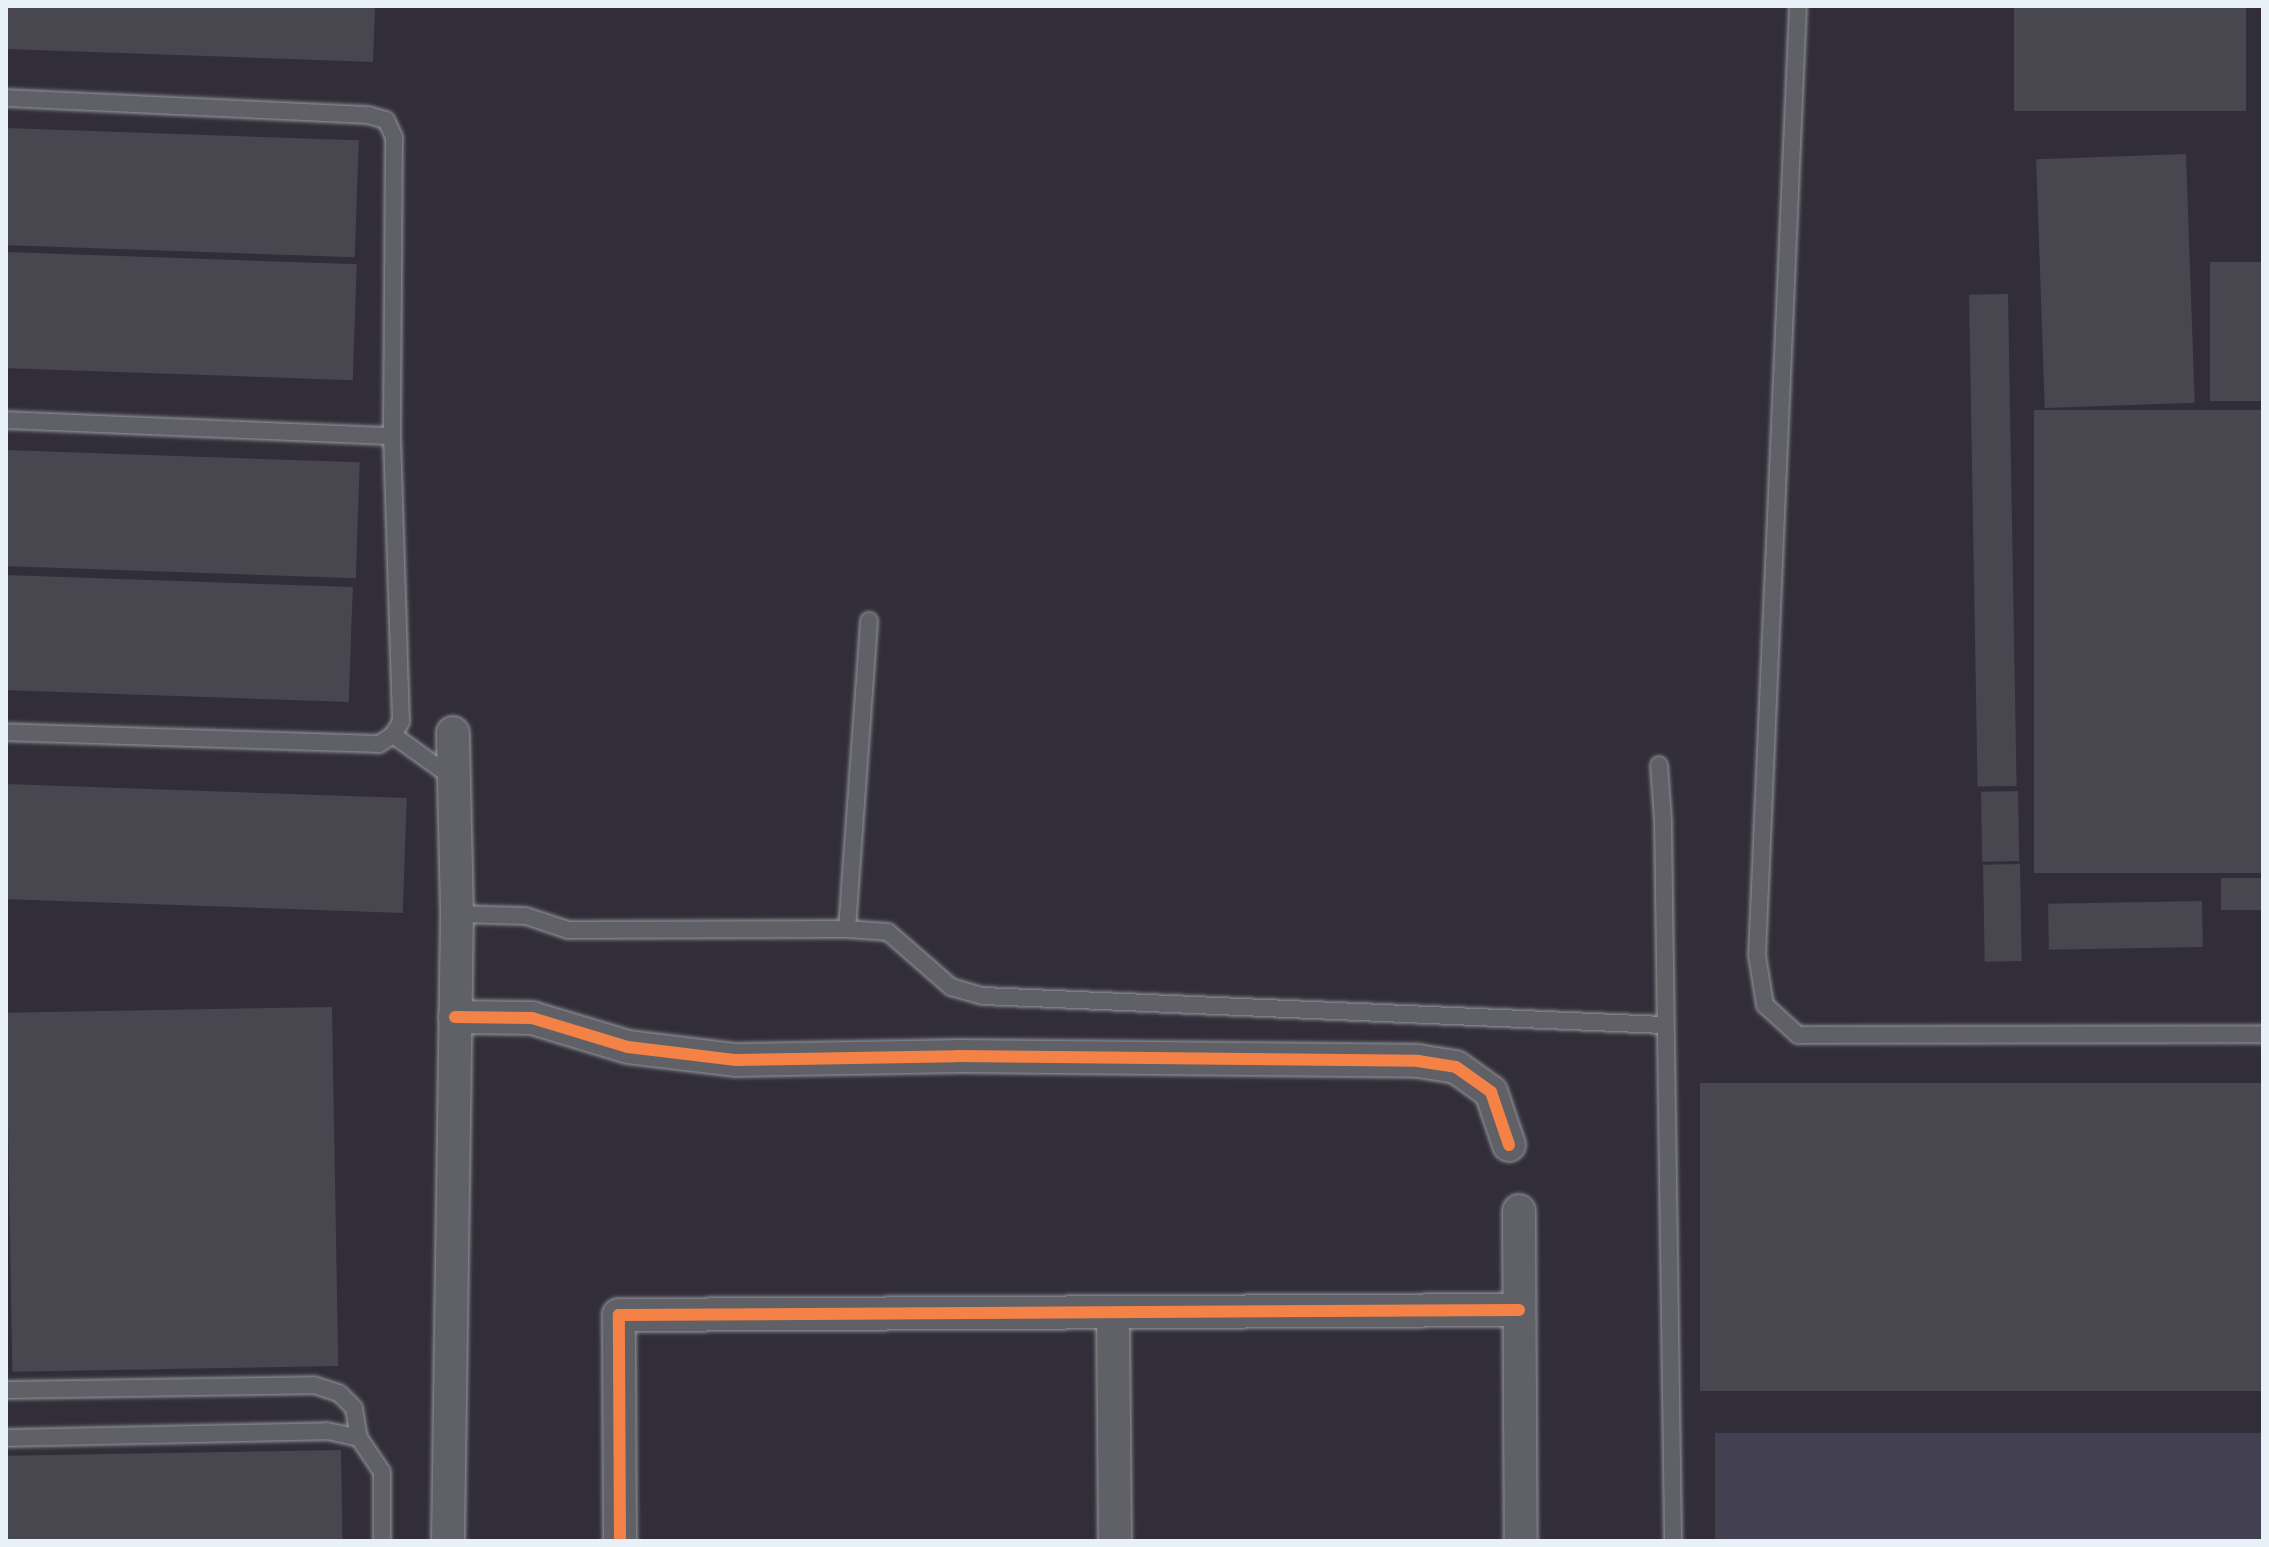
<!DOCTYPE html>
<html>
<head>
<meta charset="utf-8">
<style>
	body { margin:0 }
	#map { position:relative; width:2269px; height:1547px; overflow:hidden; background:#312e39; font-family:Mali,sans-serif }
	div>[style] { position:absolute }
	.green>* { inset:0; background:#434151; transform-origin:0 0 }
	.building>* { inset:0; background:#48464e; transform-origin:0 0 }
	.roads { filter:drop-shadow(0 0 2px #98999f) drop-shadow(0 0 2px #98999f) }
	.service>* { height:16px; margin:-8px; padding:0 8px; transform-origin:8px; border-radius:8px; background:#606067 }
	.minor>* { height:32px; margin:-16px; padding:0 16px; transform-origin:16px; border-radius:16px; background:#606067 }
	.cycleway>* { height:12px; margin:-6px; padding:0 6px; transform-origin:6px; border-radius:6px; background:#f48246 }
	span { translate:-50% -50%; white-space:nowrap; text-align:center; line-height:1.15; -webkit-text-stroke:6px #2f2a3d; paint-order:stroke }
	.frame { position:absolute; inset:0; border:8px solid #e8f1f8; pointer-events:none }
</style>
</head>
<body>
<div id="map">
	<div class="green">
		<i style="left:2263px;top:1433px;width:108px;height:548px;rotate:90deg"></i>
	</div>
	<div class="building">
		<i style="clip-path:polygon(6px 6px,375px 6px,373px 62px,6px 49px)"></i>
		<i style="left:2014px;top:6px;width:232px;height:105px"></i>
		<i style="left:6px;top:128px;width:353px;height:117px;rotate:2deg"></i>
		<i style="left:2186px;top:154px;width:249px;height:150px;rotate:88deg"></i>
		<i style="left:6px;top:252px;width:351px;height:116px;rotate:2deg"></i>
		<i style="left:2263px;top:262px;width:139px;height:53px;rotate:90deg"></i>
		<i style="left:2008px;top:294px;width:492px;height:39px;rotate:89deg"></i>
		<i style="left:2263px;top:410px;width:463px;height:229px;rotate:90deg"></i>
		<i style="left:6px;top:450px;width:354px;height:116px;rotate:2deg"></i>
		<i style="left:6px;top:575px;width:347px;height:115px;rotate:2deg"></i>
		<i style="left:6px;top:784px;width:401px;height:115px;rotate:2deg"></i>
		<i style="left:2018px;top:791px;width:70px;height:37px;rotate:89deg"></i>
		<i style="left:2020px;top:864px;width:97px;height:37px;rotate:89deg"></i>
		<i style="left:2221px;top:878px;width:42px;height:32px"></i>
		<i style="left:2202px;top:901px;width:46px;height:154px;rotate:89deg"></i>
		<i style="left:332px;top:1007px;width:359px;height:326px;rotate:89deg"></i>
		<i style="left:2263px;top:1083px;width:308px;height:563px;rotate:90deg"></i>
		<i style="left:341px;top:1450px;width:91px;height:335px;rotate:89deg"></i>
	</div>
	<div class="roads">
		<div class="service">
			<i style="left:1798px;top:6px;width:950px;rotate:92.47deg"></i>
			<i style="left:1757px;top:955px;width:51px;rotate:80.9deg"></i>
			<i style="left:1765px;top:1005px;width:45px;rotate:42.3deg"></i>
			<i style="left:1798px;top:1035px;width:465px;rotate:-0.1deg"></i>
			<i style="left:6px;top:98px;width:362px;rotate:2.7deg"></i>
			<i style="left:368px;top:115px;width:19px;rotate:16deg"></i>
			<i style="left:386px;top:120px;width:19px;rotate:65deg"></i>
			<i style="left:394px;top:137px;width:299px;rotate:90.4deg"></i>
			<i style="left:392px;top:436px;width:286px;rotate:88.2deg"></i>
			<i style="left:401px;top:722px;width:15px;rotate:122deg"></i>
			<i style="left:393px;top:735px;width:17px;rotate:147deg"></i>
			<i style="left:379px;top:744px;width:373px;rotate:-178.2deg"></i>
			<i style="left:6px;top:420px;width:386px;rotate:2.4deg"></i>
			<i style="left:393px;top:735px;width:74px;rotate:35.6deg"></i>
			<i style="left:1659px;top:765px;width:56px;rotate:85.9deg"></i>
			<i style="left:1663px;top:821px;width:720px;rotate:89.2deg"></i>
			<i style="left:457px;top:914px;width:69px;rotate:1.7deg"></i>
			<i style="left:526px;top:916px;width:44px;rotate:18.4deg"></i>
			<i style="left:568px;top:930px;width:279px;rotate:-0.2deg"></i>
			<i style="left:847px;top:929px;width:41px;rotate:4.2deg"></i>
			<i style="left:888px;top:932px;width:84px;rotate:41.1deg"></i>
			<i style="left:951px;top:987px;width:33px;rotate:16deg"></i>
			<i style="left:983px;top:996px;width:682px;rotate:2.44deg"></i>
			<i style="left:847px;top:929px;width:309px;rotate:-85.9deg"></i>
			<i style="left:6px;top:1390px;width:308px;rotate:-0.9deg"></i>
			<i style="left:314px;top:1385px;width:26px;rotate:18deg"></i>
			<i style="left:339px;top:1393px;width:21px;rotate:45deg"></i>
			<i style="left:354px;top:1408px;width:30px;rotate:81deg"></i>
			<i style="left:6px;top:1438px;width:321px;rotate:-1.2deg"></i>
			<i style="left:327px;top:1431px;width:33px;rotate:12deg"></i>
			<i style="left:359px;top:1438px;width:41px;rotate:55.9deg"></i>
			<i style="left:382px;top:1472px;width:69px;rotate:90deg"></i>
		</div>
		<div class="minor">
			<i style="left:455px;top:1017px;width:77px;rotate:0.7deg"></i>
			<i style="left:532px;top:1018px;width:100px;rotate:16.8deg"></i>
			<i style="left:628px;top:1047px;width:109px;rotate:6.9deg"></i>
			<i style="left:736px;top:1060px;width:221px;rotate:-1deg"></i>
			<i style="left:957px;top:1056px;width:461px;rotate:0.6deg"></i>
			<i style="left:1418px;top:1061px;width:38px;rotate:9deg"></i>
			<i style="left:1456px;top:1067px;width:43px;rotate:35.5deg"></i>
			<i style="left:1491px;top:1092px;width:56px;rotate:71.2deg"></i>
			<i style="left:1519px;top:1211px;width:330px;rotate:89.7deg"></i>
			<i style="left:1113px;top:1312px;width:229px;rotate:89.5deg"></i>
			<i style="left:448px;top:1541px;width:627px;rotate:-89.18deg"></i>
			<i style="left:457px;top:914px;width:181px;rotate:-91.3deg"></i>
			<i style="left:620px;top:1541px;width:226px;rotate:-90.3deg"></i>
			<i style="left:619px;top:1315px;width:900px;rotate:-0.32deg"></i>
		</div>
	</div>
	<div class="cycleway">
		<i style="left:455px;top:1017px;width:77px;rotate:0.7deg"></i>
		<i style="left:532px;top:1018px;width:100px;rotate:16.8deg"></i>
		<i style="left:628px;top:1047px;width:109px;rotate:6.9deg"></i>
		<i style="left:736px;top:1060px;width:221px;rotate:-1deg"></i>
		<i style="left:957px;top:1056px;width:461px;rotate:0.6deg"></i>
		<i style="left:1418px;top:1061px;width:38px;rotate:9deg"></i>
		<i style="left:1456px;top:1067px;width:43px;rotate:35.5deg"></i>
		<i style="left:1491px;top:1092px;width:56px;rotate:71.2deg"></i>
		<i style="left:620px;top:1541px;width:226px;rotate:-90.3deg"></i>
		<i style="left:619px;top:1315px;width:900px;rotate:-0.32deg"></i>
	</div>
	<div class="frame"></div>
</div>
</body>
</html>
